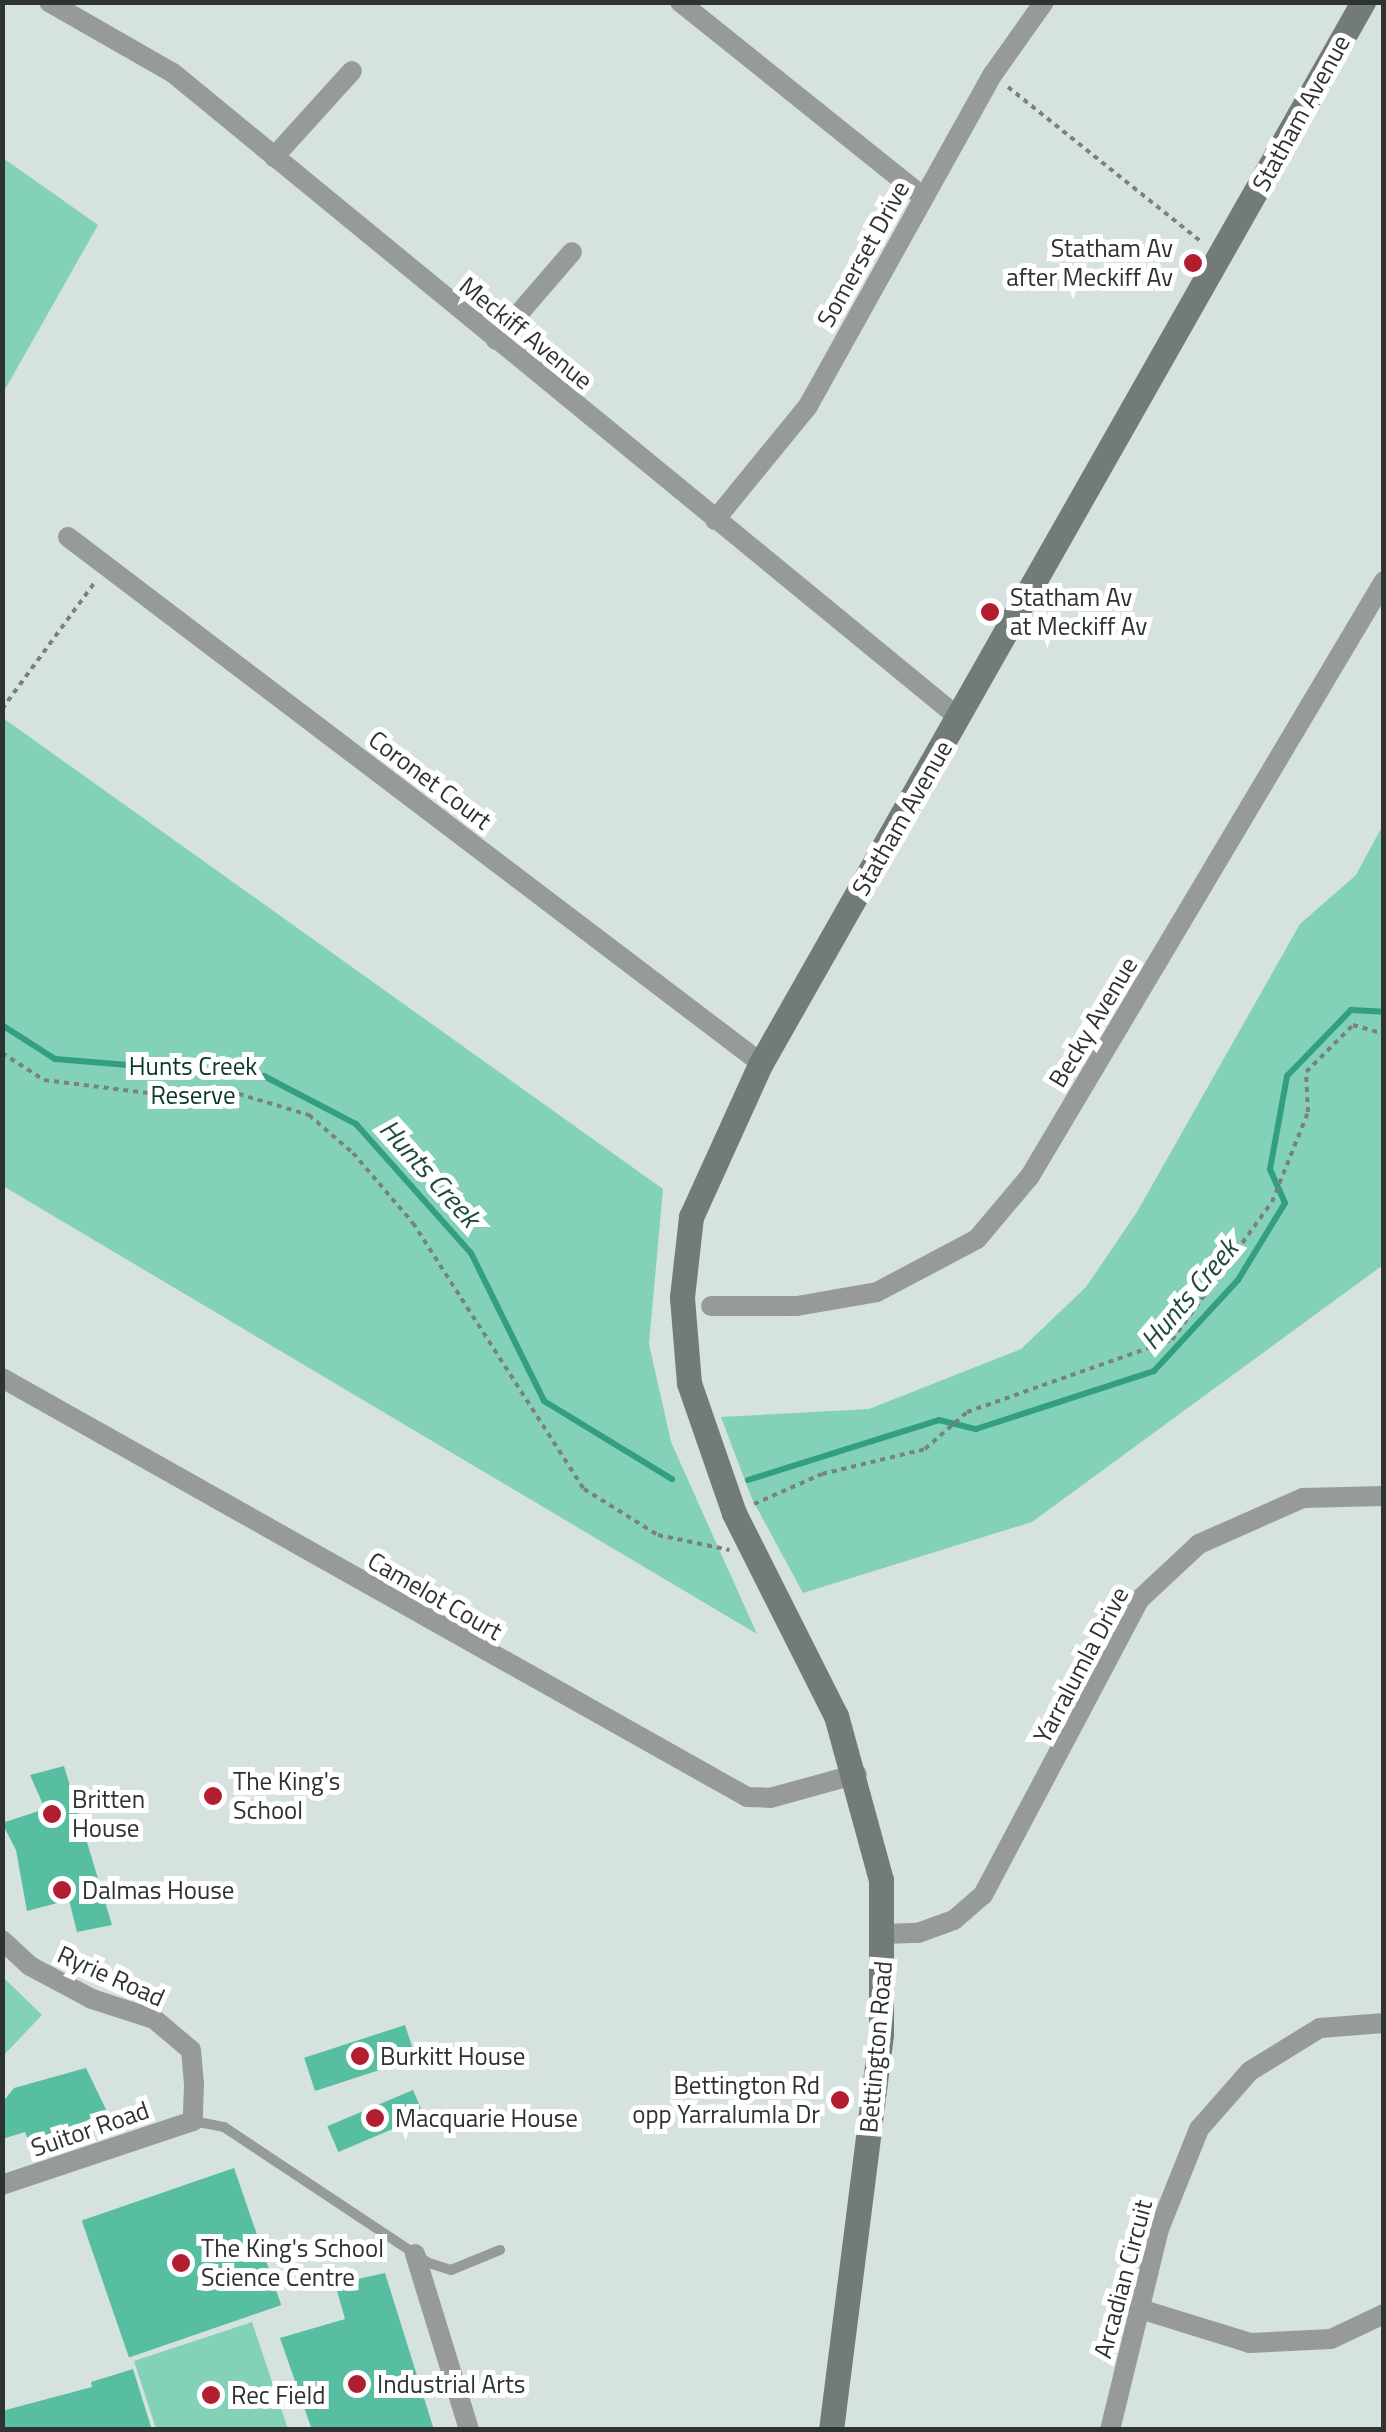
<!DOCTYPE html>
<html>
<head>
<meta charset="utf-8">
<style>
	body { margin:0 }
	#map { position:relative; width:1386px; height:2432px; overflow:hidden; background:#d6e2dd; font-family:"Titillium Web",sans-serif }
	div>[style] { position:absolute }
	.green>* { inset:0; background:#84d1b9 }
	.stream>* { height:6px; margin:-3px; padding:0 3px; transform-origin:3px; border-radius:3px; background:#339e82 }
	.building>* { inset:0; background:#58bea1; transform-origin:0 0 }
	.path>* { height:4px; margin-top:-2px; transform-origin:0; background:repeating-linear-gradient(90deg,#7a827f 0 5px,transparent 0 10px) }
	.lane>* { height:10px; margin:-5px; padding:0 5px; transform-origin:5px; border-radius:5px; background:#969b99 }
	.street>* { height:20px; margin:-10px; padding:0 10px; transform-origin:10px; border-radius:10px; background:#969b99 }
	.secondary>* { height:25px; margin:-12.5px; padding:0 12.5px; transform-origin:12.5px; border-radius:12.5px; background:#737b78 }
	.dots>* { width:28px; height:28px; translate:-50% -50%; box-sizing:border-box; border:5px solid #fff; border-radius:50% }
	span { translate:-50% -50%; white-space:nowrap; text-align:center; line-height:1.15; -webkit-text-stroke:10px #fff; paint-order:stroke }
	.street-label { font-size:25px; color:#2e3231 }
	.poi-label { font-size:25px; color:#2e3231 }
	.right { translate:-100% -50%; text-align:right }
	.left { translate:0 -50%; text-align:left }
	.park-label { font-size:25px; color:#08382c }
	.water-label { font-size:28px; color:#1e4a3d; font-style:italic }
	.frame { position:absolute; inset:0; border:5px solid #2e3231; pointer-events:none }
</style>
</head>
<body>
<div id="map">
	<div class="green">
		<i style="clip-path:polygon(3px 158px,98px 225px,3px 393px)"></i>
		<i style="clip-path:polygon(3px 718px,663px 1189px,649px 1344px,671px 1442px,757px 1634px,3px 1186px)"></i>
		<i style="clip-path:polygon(1383px 825px,1383px 1265px,1032px 1522px,803px 1593px,752px 1499px,721px 1417px,869px 1409px,1021px 1349px,1086px 1287px,1137px 1212px,1300px 924px,1356px 875px)"></i>
		<i style="clip-path:polygon(3px 1977px,42px 2015px,3px 2056px,2px 2056px)"></i>
		<i style="clip-path:polygon(252px 2322px,288px 2429px,156px 2429px,134px 2361px)"></i>
	</div>
	<div class="stream">
		<i style="left:2px;top:1025px;width:63px;rotate:32.7deg"></i>
		<i style="left:55px;top:1059px;width:210px;rotate:4.7deg"></i>
		<i style="left:264px;top:1076px;width:104px;rotate:27.6deg"></i>
		<i style="left:356px;top:1124px;width:173px;rotate:48.3deg"></i>
		<i style="left:471px;top:1253px;width:165px;rotate:63.7deg"></i>
		<i style="left:544px;top:1401px;width:150px;rotate:31.4deg"></i>
		<i style="left:748px;top:1480px;width:200px;rotate:-17.4deg"></i>
		<i style="left:939px;top:1420px;width:38px;rotate:14deg"></i>
		<i style="left:976px;top:1429px;width:187px;rotate:-18deg"></i>
		<i style="left:1154px;top:1371px;width:124px;rotate:-47.3deg"></i>
		<i style="left:1238px;top:1280px;width:90px;rotate:-58.6deg"></i>
		<i style="left:1285px;top:1203px;width:37px;rotate:-114deg"></i>
		<i style="left:1270px;top:1169px;width:95px;rotate:-79.6deg"></i>
		<i style="left:1287px;top:1076px;width:92px;rotate:-45.9deg"></i>
		<i style="left:1351px;top:1010px;width:33px;rotate:3deg"></i>
	</div>
	<div class="building">
		<i style="clip-path:polygon(64px 1766px,112px 1925px,77px 1932px,69px 1900px,27px 1911px,16px 1850px,2px 1823px,45px 1809px,30px 1775px)"></i>
		<i style="left:405px;top:2025px;width:35px;height:106px;rotate:72deg"></i>
		<i style="clip-path:polygon(86px 2068px,113px 2124px,58px 2140px,62px 2150px,36px 2158px,25px 2132px,2px 2139px,2px 2103px,14px 2088px)"></i>
		<i style="left:413px;top:2090px;width:28px;height:93px;rotate:67deg"></i>
		<i style="left:234px;top:2168px;width:145px;height:161px;rotate:71deg"></i>
		<i style="clip-path:polygon(385px 2273px,434px 2430px,312px 2430px,280px 2338px,345px 2319px,335px 2284px)"></i>
		<i style="clip-path:polygon(133px 2369px,152px 2430px,2px 2430px,2px 2411px,92px 2387px,91px 2382px)"></i>
	</div>
	<div class="path">
		<i style="left:1008px;top:87px;width:246px;rotate:38.7deg"></i>
		<i style="left:2px;top:709px;width:157px;rotate:-53.8deg"></i>
		<i style="left:2px;top:1053px;width:50px;rotate:32.7deg"></i>
		<i style="left:44px;top:1080px;width:121px;rotate:7.1deg"></i>
		<i style="left:164px;top:1095px;width:65px;rotate:-3.5deg"></i>
		<i style="left:229px;top:1091px;width:84px;rotate:16.7deg"></i>
		<i style="left:309px;top:1115px;width:58px;rotate:40.8deg"></i>
		<i style="left:353px;top:1153px;width:92px;rotate:49.4deg"></i>
		<i style="left:413px;top:1223px;width:316px;rotate:57.3deg"></i>
		<i style="left:584px;top:1489px;width:87px;rotate:31.9deg"></i>
		<i style="left:658px;top:1535px;width:73px;rotate:11.9deg"></i>
		<i style="left:754px;top:1504px;width:74px;rotate:-23.8deg"></i>
		<i style="left:822px;top:1474px;width:106px;rotate:-13.6deg"></i>
		<i style="left:925px;top:1449px;width:56px;rotate:-41.4deg"></i>
		<i style="left:967px;top:1412px;width:217px;rotate:-19.4deg"></i>
		<i style="left:1172px;top:1340px;width:170px;rotate:-54.1deg"></i>
		<i style="left:1272px;top:1202px;width:97px;rotate:-68.2deg"></i>
		<i style="left:1308px;top:1112px;width:40px;rotate:-92.9deg"></i>
		<i style="left:1306px;top:1072px;width:66px;rotate:-45deg"></i>
		<i style="left:1353px;top:1025px;width:32px;rotate:16deg"></i>
	</div>
	<div class="lane">
		<i style="left:193px;top:2121px;width:32px;rotate:11deg"></i>
		<i style="left:224px;top:2127px;width:246px;rotate:33.6deg"></i>
		<i style="left:429px;top:2263px;width:23px;rotate:18deg"></i>
		<i style="left:451px;top:2270px;width:53px;rotate:-22.2deg"></i>
	</div>
	<div class="street">
		<i style="left:49px;top:2px;width:143px;rotate:29.8deg"></i>
		<i style="left:173px;top:73px;width:1017px;rotate:39.37deg"></i>
		<i style="left:680px;top:2px;width:310px;rotate:38.7deg"></i>
		<i style="left:274px;top:157px;width:116px;rotate:-47.8deg"></i>
		<i style="left:496px;top:340px;width:116px;rotate:-49.2deg"></i>
		<i style="left:715px;top:520px;width:147px;rotate:-50.8deg"></i>
		<i style="left:808px;top:406px;width:380px;rotate:-60.9deg"></i>
		<i style="left:993px;top:74px;width:88px;rotate:-54.7deg"></i>
		<i style="left:68px;top:537px;width:870px;rotate:37.2deg"></i>
		<i style="left:711px;top:1306px;width:86px"></i>
		<i style="left:797px;top:1306px;width:81px;rotate:-9.9deg"></i>
		<i style="left:877px;top:1292px;width:113px;rotate:-27.9deg"></i>
		<i style="left:977px;top:1239px;width:82px;rotate:-49.9deg"></i>
		<i style="left:1030px;top:1176px;width:692px;rotate:-59.25deg"></i>
		<i style="left:2px;top:1378px;width:855px;rotate:29.35deg"></i>
		<i style="left:747px;top:1797px;width:23px;rotate:2deg"></i>
		<i style="left:770px;top:1798px;width:90px;rotate:-15.4deg"></i>
		<i style="left:885px;top:1934px;width:33px;rotate:-2deg"></i>
		<i style="left:918px;top:1933px;width:38px;rotate:-20deg"></i>
		<i style="left:954px;top:1920px;width:38px;rotate:-41deg"></i>
		<i style="left:983px;top:1895px;width:335px;rotate:-62.1deg"></i>
		<i style="left:1140px;top:1599px;width:81px;rotate:-43deg"></i>
		<i style="left:1199px;top:1544px;width:114px;rotate:-23.9deg"></i>
		<i style="left:1303px;top:1498px;width:81px;rotate:-1.4deg"></i>
		<i style="left:2px;top:1940px;width:38px;rotate:43deg"></i>
		<i style="left:30px;top:1966px;width:70px;rotate:28deg"></i>
		<i style="left:92px;top:1999px;width:65px;rotate:17.9deg"></i>
		<i style="left:154px;top:2019px;width:48px;rotate:40deg"></i>
		<i style="left:191px;top:2050px;width:34px;rotate:85deg"></i>
		<i style="left:194px;top:2084px;width:37px;rotate:92deg"></i>
		<i style="left:193px;top:2121px;width:201px;rotate:161.5deg"></i>
		<i style="left:415px;top:2254px;width:184px;rotate:72.9deg"></i>
		<i style="left:1137px;top:2308px;width:118px;rotate:17.2deg"></i>
		<i style="left:1250px;top:2343px;width:81px;rotate:-2.8deg"></i>
		<i style="left:1331px;top:2339px;width:59px;rotate:-25.3deg"></i>
		<i style="left:1110px;top:2430px;width:207px;rotate:-76.3deg"></i>
		<i style="left:1159px;top:2229px;width:108px;rotate:-68.2deg"></i>
		<i style="left:1199px;top:2129px;width:77px;rotate:-48.7deg"></i>
		<i style="left:1250px;top:2071px;width:82px;rotate:-31.6deg"></i>
		<i style="left:1320px;top:2028px;width:64px;rotate:-4.5deg"></i>
	</div>
	<div class="secondary">
		<i style="left:831px;top:2430px;width:399px;rotate:-82.8deg"></i>
		<i style="left:881px;top:2034px;width:154px;rotate:-90deg"></i>
		<i style="left:881px;top:1880px;width:170px;rotate:-105.3deg"></i>
		<i style="left:836px;top:1716px;width:227px;rotate:-116.7deg"></i>
		<i style="left:734px;top:1513px;width:138px;rotate:-109.1deg"></i>
		<i style="left:689px;top:1383px;width:86px;rotate:-94.7deg"></i>
		<i style="left:682px;top:1297px;width:81px;rotate:-83.6deg"></i>
		<i style="left:691px;top:1217px;width:169px;rotate:-65.6deg"></i>
		<i style="left:761px;top:1063px;width:1220px;rotate:-60.43deg"></i>
	</div>
	<div class="dots">
		<i style="left:1193px;top:263px;background:#b11e2f"></i>
		<i style="left:990px;top:612px;background:#b11e2f"></i>
		<i style="left:213px;top:1796px;background:#b11e2f"></i>
		<i style="left:52px;top:1814px;background:#b11e2f"></i>
		<i style="left:62px;top:1890px;background:#b11e2f"></i>
		<i style="left:360px;top:2056px;background:#b11e2f"></i>
		<i style="left:840px;top:2100px;background:#b11e2f"></i>
		<i style="left:375px;top:2118px;background:#b11e2f"></i>
		<i style="left:181px;top:2263px;background:#b11e2f"></i>
		<i style="left:357px;top:2384px;background:#b11e2f"></i>
		<i style="left:211px;top:2395px;background:#b11e2f"></i>
	</div>
	<div class="street-label">
		<span style="left:1301px;top:113px;rotate:-61deg">Statham Avenue</span>
		<span style="left:863px;top:254px;rotate:-61deg">Somerset Drive</span>
		<span style="left:526px;top:333px;rotate:39deg">Meckiff Avenue</span>
		<span style="left:430px;top:780px;rotate:37deg">Coronet Court</span>
		<span style="left:902px;top:818px;rotate:-60deg">Statham Avenue</span>
		<span style="left:1093px;top:1022px;rotate:-59deg">Becky Avenue</span>
		<span style="left:435px;top:1596px;rotate:30deg">Camelot Court</span>
		<span style="left:1081px;top:1665px;rotate:-62deg">Yarralumla Drive</span>
		<span style="left:111px;top:1976px;rotate:24deg">Ryrie Road</span>
		<span style="left:876px;top:2047px;rotate:-85deg">Bettington Road</span>
		<span style="left:90px;top:2129px;rotate:-19deg">Suitor Road</span>
		<span style="left:1123px;top:2279px;rotate:-75deg">Arcadian Circuit</span>
	</div>
	<div class="poi-label">
		<span class="right" style="left:1173px;top:263px">Statham Av<br>after Meckiff Av</span>
		<span class="left" style="left:1010px;top:612px">Statham Av<br>at Meckiff Av</span>
		<span class="left" style="left:233px;top:1796px">The King's<br>School</span>
		<span class="left" style="left:72px;top:1814px">Britten<br>House</span>
		<span class="left" style="left:82px;top:1890px">Dalmas House</span>
		<span class="left" style="left:380px;top:2056px">Burkitt House</span>
		<span class="right" style="left:820px;top:2100px">Bettington Rd<br>opp Yarralumla Dr</span>
		<span class="left" style="left:395px;top:2118px">Macquarie House</span>
		<span class="left" style="left:201px;top:2263px">The King's School<br>Science Centre</span>
		<span class="left" style="left:377px;top:2384px">Industrial Arts</span>
		<span class="left" style="left:231px;top:2395px">Rec Field</span>
	</div>
	<div class="park-label">
		<span style="left:193px;top:1081px">Hunts Creek<br>Reserve</span>
	</div>
	<div class="water-label">
		<span style="left:430px;top:1173px;rotate:48deg">Hunts Creek</span>
		<span style="left:1189px;top:1294px;rotate:-50deg">Hunts Creek</span>
	</div>
	<div class="frame"></div>
</div>
</body>
</html>
